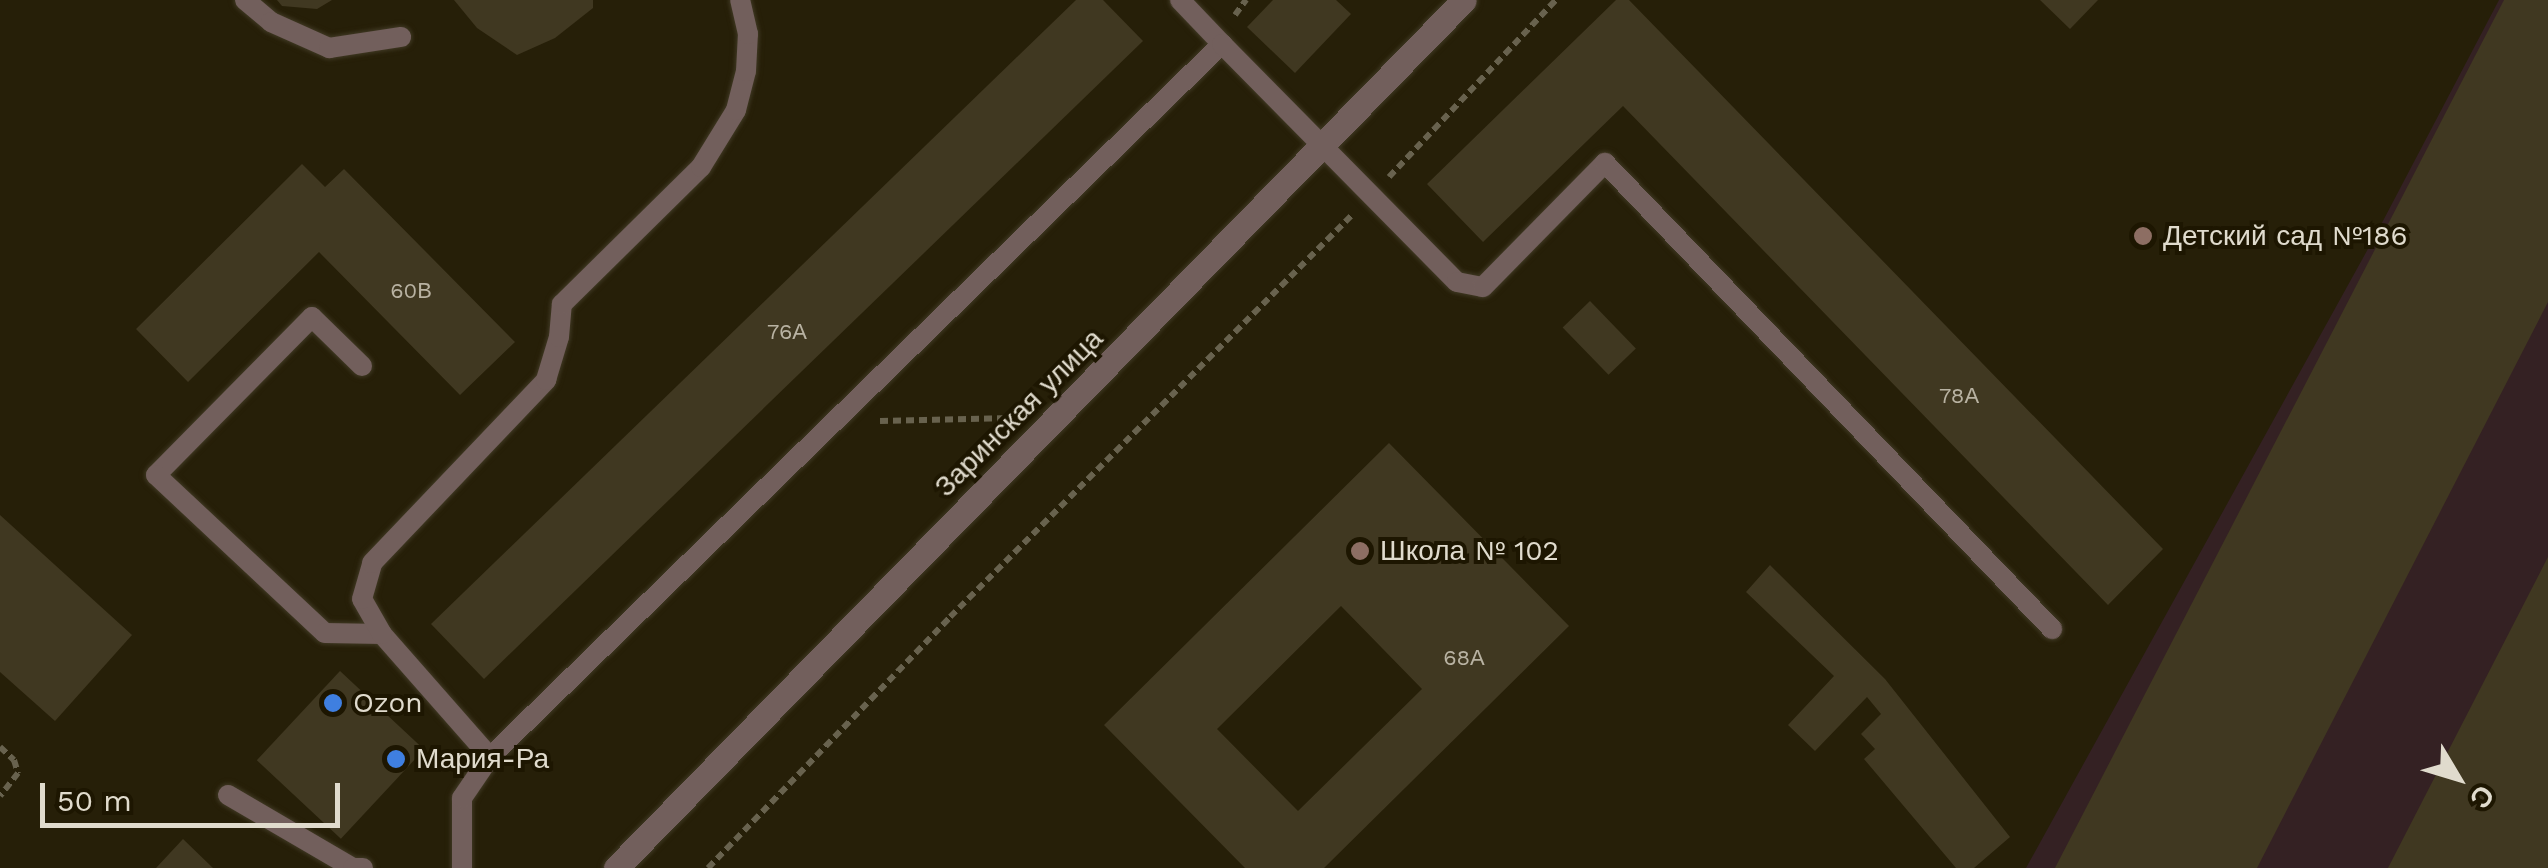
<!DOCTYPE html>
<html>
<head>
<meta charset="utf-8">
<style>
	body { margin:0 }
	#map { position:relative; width:2548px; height:868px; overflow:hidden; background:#261f08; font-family:"Work Sans",sans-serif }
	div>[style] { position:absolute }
	.industrial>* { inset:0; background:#342123 }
	.building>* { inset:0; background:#403821; transform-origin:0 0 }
	.path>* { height:6px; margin-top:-3px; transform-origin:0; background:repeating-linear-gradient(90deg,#68624e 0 8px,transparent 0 13px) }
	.roads { filter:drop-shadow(0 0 2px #403924) drop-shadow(0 0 2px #403924) }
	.service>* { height:20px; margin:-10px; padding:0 10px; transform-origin:10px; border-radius:10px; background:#725f5c }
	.minor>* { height:25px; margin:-12.5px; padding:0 12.5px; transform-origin:12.5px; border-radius:12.5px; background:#725f5c }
	.dots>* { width:28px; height:28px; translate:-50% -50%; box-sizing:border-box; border:5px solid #1d1601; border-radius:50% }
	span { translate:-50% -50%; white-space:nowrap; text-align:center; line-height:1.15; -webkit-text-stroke:8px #1d1601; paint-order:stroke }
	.number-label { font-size:22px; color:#b8b2a2 }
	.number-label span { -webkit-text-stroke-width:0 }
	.poi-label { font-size:28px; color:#e0dbcd }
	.left { translate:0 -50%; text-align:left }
	.street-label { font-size:28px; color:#e0dbcd }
	.north { position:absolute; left:2408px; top:728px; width:100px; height:100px; -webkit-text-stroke:8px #1d1601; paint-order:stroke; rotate:128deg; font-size:28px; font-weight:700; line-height:40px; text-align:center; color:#e0dbcd }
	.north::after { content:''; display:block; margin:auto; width:35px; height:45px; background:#e0dbcd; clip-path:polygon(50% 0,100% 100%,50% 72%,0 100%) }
	.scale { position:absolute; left:40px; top:783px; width:300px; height:45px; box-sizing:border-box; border:5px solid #e0dbcd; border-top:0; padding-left:12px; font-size:30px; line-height:35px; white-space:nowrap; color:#e0dbcd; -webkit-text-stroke:8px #1d1601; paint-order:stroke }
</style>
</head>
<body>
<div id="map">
	<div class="industrial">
		<i style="clip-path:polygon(2499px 0,2548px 0,2548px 868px,2026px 868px,2374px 238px)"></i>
	</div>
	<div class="building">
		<i style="clip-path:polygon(277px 0,332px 0,317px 9px,282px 6px)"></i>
		<i style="clip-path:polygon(454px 0,593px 0,593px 8px,555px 38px,517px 55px,477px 28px)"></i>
		<i style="clip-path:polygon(1076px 0,1103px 0,1143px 41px,484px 679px,431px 624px)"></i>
		<i style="clip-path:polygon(1273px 0,1336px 0,1351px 14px,1295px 73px,1247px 27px)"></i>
		<i style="clip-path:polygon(1616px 0,1629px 0,2163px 549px,2108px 605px,1623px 106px,1483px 242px,1427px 184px)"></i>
		<i style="clip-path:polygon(2040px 0,2098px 0,2070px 29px)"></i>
		<i style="clip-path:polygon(2504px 0,2548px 0,2548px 302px,2257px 868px,2055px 868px)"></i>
		<i style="clip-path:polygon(302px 164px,325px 187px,344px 169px,515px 342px,460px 395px,319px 252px,188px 382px,136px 329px)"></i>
		<i style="left:1590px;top:301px;width:66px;height:38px;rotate:46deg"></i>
		<i style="clip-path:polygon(evenodd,1389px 443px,1569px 626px,1324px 868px,1245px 868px,1104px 725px,1389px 443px,1341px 606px,1422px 689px,1298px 811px,1217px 729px,1341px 606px)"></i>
		<i style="clip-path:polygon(0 515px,132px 635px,55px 721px,0 672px)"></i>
		<i style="clip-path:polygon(2548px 557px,2548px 868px,2388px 868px)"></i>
		<i style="clip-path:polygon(1770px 565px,1885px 679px,2010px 837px,1974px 868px,1956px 868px,1864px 759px,1875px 749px,1861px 734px,1881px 714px,1867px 697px,1815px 751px,1788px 725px,1834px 676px,1746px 592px)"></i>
		<i style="left:340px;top:671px;width:115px;height:122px;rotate:43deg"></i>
		<i style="clip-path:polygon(183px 839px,213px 868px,156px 868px)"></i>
	</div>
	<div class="path">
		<i style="left:1235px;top:15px;width:19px;rotate:-54deg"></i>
		<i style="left:1389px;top:177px;width:243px;rotate:-46.7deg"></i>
		<i style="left:880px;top:421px;width:132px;rotate:-1.3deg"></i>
		<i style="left:0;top:747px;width:19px;rotate:43deg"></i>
		<i style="left:14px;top:760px;width:14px;rotate:73deg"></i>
		<i style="left:18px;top:773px;width:29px;rotate:128deg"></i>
		<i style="left:708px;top:868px;width:349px;rotate:-46deg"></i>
		<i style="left:950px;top:617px;width:569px;rotate:-45deg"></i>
	</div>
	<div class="roads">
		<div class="service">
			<i style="left:245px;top:0;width:34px;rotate:40deg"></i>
			<i style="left:271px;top:22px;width:64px;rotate:24.1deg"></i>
			<i style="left:329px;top:48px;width:73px;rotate:-8.7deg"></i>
			<i style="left:1180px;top:0;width:61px;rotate:46.3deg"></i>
			<i style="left:362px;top:366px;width:70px;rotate:-135.6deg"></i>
			<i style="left:312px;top:317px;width:222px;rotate:134.6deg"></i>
			<i style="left:156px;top:475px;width:231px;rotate:43.1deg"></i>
			<i style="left:325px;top:633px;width:57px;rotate:1deg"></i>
			<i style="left:490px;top:757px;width:164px;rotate:-131.3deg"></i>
			<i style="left:382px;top:634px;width:40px;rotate:-119.7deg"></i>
			<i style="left:362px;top:599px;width:37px;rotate:-74deg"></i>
			<i style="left:372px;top:563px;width:253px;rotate:-46.4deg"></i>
			<i style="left:546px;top:380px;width:45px;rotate:-73.2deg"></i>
			<i style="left:559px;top:337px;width:33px;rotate:-85deg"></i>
			<i style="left:562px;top:304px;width:195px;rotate:-44.6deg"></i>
			<i style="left:701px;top:167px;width:67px;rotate:-58.4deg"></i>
			<i style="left:736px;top:110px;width:40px;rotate:-75.6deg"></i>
			<i style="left:746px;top:71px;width:37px;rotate:-87deg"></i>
			<i style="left:748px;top:34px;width:35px;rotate:-103deg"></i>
			<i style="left:228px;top:795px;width:145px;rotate:30.3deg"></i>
			<i style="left:353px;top:868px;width:10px"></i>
			<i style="left:462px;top:868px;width:70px;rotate:-90deg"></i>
			<i style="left:462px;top:798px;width:50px;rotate:-55.7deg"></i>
			<i style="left:490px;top:757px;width:1022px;rotate:-44.25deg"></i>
			<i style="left:1222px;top:44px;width:334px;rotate:45.4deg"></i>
			<i style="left:1457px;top:282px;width:26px;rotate:11deg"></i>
			<i style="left:1483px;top:287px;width:174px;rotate:-45.5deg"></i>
			<i style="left:1605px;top:163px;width:646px;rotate:46.19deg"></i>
		</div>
		<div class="minor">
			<i style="left:616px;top:868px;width:1213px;rotate:-45.67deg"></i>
		</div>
	</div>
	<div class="dots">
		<i style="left:2143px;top:236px;background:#8d6e63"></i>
		<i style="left:1360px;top:551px;background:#8d6e63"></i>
		<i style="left:333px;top:703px;background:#3f7fe0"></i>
		<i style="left:396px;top:759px;background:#3f7fe0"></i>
	</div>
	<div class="number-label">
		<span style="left:411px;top:291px">60В</span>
		<span style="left:787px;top:332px">76А</span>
		<span style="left:1959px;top:396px">78А</span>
		<span style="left:1464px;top:658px">68А</span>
	</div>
	<div class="poi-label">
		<span class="left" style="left:2163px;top:236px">Детский сад №186</span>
		<span class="left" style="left:1380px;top:551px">Школа № 102</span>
		<span class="left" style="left:353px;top:703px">Ozon</span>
		<span class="left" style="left:416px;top:759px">Мария-Ра</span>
	</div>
	<div class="street-label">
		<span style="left:1019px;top:413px;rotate:-45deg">Заринская улица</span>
	</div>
	<div class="north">С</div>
	<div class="scale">50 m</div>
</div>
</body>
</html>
